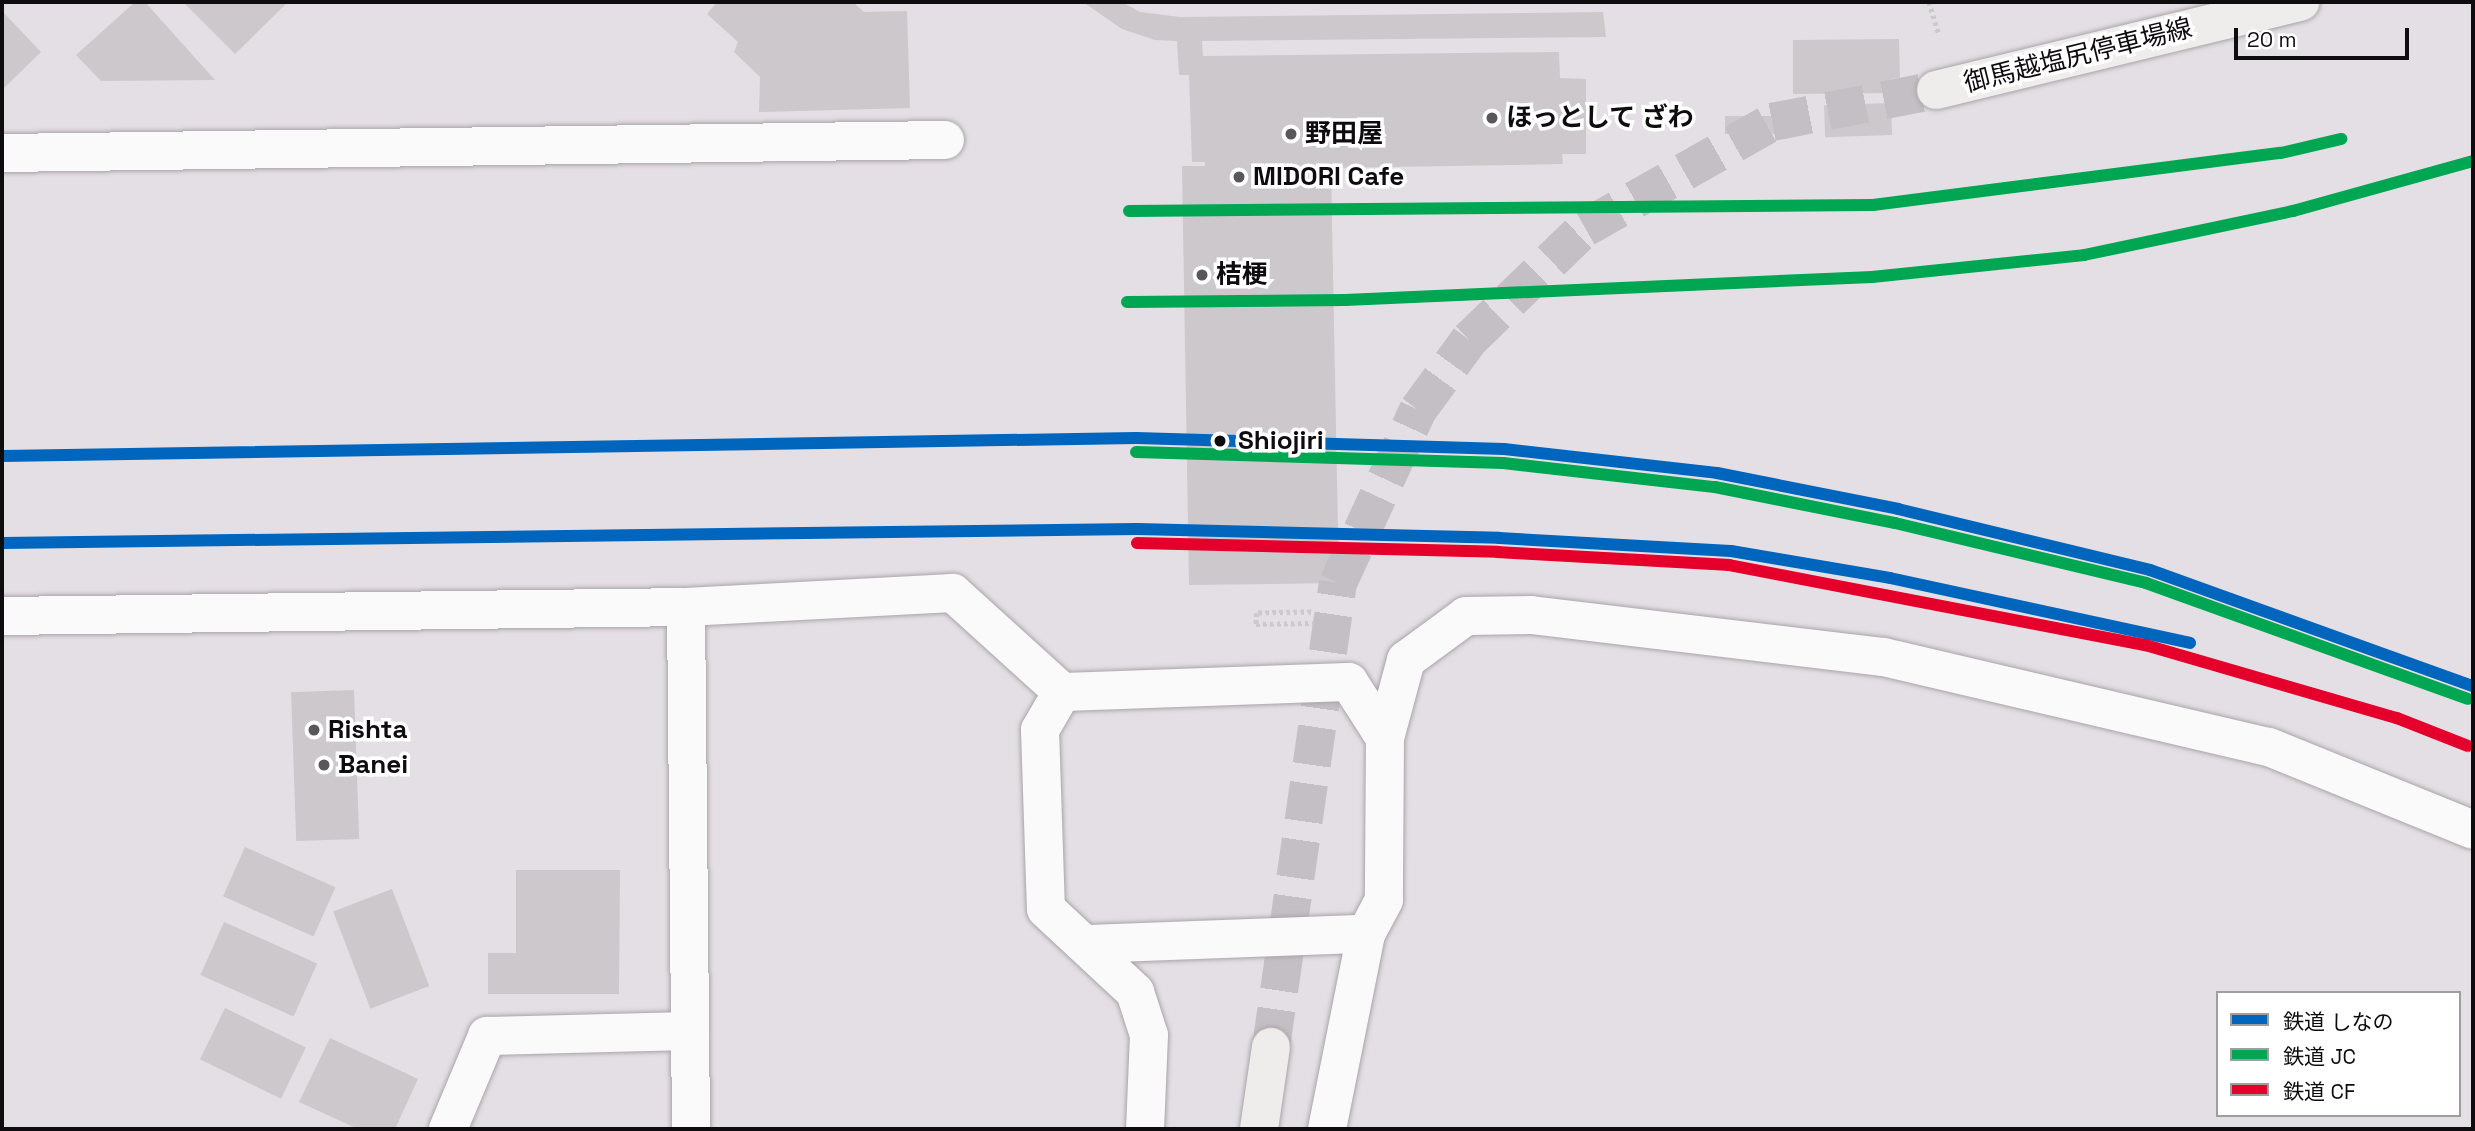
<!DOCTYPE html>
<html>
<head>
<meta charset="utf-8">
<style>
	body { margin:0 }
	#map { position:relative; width:2475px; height:1131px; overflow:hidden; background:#e4dfe4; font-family:"Space Grotesk","Noto Sans JP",sans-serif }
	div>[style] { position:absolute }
	.building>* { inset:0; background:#ccc8cc; transform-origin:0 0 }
	.secondary-tunnel>* { height:38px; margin-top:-19px; transform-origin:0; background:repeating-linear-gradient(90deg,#c4bfc4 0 38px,transparent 0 57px) }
	.path>* { height:4.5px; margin-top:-2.25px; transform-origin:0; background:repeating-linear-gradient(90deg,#cacaca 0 3.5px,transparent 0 7px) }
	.roads { filter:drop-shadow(0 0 2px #a9a5a9) drop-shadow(0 0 2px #a9a5a9) }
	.street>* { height:38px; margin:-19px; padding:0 19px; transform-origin:19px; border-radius:19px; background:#fbfafb }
	.secondary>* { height:38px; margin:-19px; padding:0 19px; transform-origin:19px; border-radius:19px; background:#efedeb }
	.rail-1>* { height:12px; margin:-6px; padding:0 6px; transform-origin:6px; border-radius:6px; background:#0065bd }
	.rail-2>* { height:12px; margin:-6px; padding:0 6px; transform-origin:6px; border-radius:6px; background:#00a651 }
	.rail-3>* { height:12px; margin:-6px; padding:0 6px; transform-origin:6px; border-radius:6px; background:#e4002b }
	.dots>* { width:19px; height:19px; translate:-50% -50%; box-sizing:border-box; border:4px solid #fff; border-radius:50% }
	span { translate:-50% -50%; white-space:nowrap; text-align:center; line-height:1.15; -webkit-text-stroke:7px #fff; paint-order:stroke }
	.street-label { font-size:26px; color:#0f0c0f }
	.poi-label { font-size:26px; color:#0f0c0f; font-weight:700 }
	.left { translate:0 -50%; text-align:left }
	.stop-label { font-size:26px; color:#0f0c0f; font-weight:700 }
	.frame { position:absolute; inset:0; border:4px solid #0f0c0f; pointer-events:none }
	.legend { position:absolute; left:2216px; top:991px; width:245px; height:126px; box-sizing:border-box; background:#fff; border:2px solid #9f9e9f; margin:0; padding:9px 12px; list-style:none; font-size:21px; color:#0f0c0f }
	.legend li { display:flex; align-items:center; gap:14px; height:35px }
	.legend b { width:35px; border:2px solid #9f9e9f }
	.scale { position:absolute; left:2234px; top:28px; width:175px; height:32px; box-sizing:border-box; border:4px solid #0f0c0f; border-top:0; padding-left:9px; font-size:21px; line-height:24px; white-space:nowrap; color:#0f0c0f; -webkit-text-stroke:5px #fff; paint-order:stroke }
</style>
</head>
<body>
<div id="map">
	<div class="building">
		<i style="clip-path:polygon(135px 2px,145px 2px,215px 80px,101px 81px,76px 55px)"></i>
		<i style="clip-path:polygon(183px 2px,283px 2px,286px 4px,235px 54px)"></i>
		<i style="clip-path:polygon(717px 2px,853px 2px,864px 12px,907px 11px,910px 108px,759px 112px,760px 77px,734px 52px,738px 42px,707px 14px)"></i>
		<i style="clip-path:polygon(1083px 2px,1122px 2px,1140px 12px,1180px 17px,1603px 12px,1606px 37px,1202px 41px,1203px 56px,1559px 52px,1560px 78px,1586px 79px,1586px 154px,1562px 154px,1563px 164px,1331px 168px,1339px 583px,1189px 585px,1182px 166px,1205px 166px,1205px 162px,1192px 162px,1189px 75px,1179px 75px,1177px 41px,1155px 40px,1122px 29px)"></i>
		<i style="clip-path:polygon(2px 11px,41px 52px,2px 90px)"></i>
		<i style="clip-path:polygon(1899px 39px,1900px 78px,1891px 79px,1891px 93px,1793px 94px,1793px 40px)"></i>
		<i style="left:1891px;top:103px;width:32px;height:67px;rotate:88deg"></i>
		<i style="left:1725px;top:116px;width:78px;height:18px"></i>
		<i style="left:354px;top:690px;width:149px;height:63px;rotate:88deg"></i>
		<i style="left:245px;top:847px;width:99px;height:54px;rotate:24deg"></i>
		<i style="clip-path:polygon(516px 870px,620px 870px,619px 994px,488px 994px,488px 953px,516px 953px)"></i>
		<i style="left:392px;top:889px;width:104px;height:63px;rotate:69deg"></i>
		<i style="left:224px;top:922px;width:102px;height:58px;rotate:24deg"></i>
		<i style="left:225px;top:1008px;width:90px;height:57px;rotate:26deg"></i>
		<i style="clip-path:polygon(330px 1038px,418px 1079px,395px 1129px,358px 1129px,299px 1102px)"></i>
	</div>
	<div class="secondary-tunnel">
		<i style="left:1271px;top:1047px;width:469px;rotate:-81.8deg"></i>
		<i style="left:1338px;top:583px;width:191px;rotate:-65.2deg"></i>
		<i style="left:1418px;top:410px;width:87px;rotate:-53.9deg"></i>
		<i style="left:1469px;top:340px;width:161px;rotate:-44deg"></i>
		<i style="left:1585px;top:228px;width:215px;rotate:-29.5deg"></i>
		<i style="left:1772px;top:122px;width:167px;rotate:-11deg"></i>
	</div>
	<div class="path">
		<i style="left:1929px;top:2px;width:34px;rotate:73deg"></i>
		<i style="left:1311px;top:612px;width:54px;rotate:178.9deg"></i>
		<i style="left:1257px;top:613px;width:11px;rotate:95deg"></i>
		<i style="left:1256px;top:624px;width:58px;rotate:-1deg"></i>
	</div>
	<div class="roads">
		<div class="street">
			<i style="left:2px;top:153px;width:943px;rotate:-0.79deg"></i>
			<i style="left:686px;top:607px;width:522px;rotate:89.45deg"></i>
			<i style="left:2px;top:616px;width:684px;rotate:-0.75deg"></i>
			<i style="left:686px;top:607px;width:267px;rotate:-3deg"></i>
			<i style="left:953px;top:593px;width:147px;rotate:42.2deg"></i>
			<i style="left:1062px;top:692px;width:287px;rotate:-2deg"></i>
			<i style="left:1349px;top:682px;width:67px;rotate:57.3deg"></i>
			<i style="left:1385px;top:738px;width:162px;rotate:90.4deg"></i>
			<i style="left:1384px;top:900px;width:38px;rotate:118deg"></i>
			<i style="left:1366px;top:934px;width:199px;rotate:101.3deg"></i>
			<i style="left:1062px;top:692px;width:44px;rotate:120.1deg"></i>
			<i style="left:1040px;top:730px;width:179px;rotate:88.1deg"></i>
			<i style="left:1046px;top:909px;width:122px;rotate:43deg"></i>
			<i style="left:1135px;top:992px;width:45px;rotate:72deg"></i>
			<i style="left:1149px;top:1035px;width:94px;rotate:92.4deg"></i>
			<i style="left:1385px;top:738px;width:81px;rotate:-74.9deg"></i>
			<i style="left:1406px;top:660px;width:74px;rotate:-36.3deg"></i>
			<i style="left:1466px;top:616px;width:65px;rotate:-0.9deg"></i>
			<i style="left:1531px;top:615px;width:355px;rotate:6.8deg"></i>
			<i style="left:1884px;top:657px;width:395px;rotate:13.2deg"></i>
			<i style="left:2269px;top:747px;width:220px;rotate:22.1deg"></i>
			<i style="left:1087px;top:944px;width:279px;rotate:-2.1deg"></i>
			<i style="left:448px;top:1129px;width:101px;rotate:-67.2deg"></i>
			<i style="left:487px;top:1036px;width:203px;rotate:-1.4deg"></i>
		</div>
		<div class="secondary">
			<i style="left:1936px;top:90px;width:375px;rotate:-13.6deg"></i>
			<i style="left:1259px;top:1129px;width:83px;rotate:-81.7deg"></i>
		</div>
	</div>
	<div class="rail-1">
		<i style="left:2px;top:456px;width:1134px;rotate:-0.91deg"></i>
		<i style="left:1136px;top:438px;width:368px;rotate:1.7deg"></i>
		<i style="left:1504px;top:449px;width:214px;rotate:6.4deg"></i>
		<i style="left:1717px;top:473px;width:185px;rotate:11.2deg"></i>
		<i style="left:1898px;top:509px;width:259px;rotate:13.6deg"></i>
		<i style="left:2150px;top:570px;width:343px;rotate:19.8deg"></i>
		<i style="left:2px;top:543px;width:1135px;rotate:-0.71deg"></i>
		<i style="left:1137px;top:529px;width:362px;rotate:1.4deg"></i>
		<i style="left:1499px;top:538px;width:232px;rotate:3.2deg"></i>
		<i style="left:1731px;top:551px;width:161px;rotate:9.6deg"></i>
		<i style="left:1890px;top:578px;width:307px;rotate:12.2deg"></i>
	</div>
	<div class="rail-2">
		<i style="left:1129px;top:211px;width:744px;rotate:-0.46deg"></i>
		<i style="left:1873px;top:205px;width:411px;rotate:-7.3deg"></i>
		<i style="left:2281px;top:153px;width:62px;rotate:-13.1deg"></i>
		<i style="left:1127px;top:302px;width:218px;rotate:-0.5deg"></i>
		<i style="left:1345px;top:300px;width:528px;rotate:-2.5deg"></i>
		<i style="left:1872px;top:277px;width:213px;rotate:-5.9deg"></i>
		<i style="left:2084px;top:255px;width:214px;rotate:-11.9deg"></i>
		<i style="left:2293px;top:211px;width:187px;rotate:-15.5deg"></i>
		<i style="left:1136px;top:452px;width:367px;rotate:1.7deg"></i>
		<i style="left:1503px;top:463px;width:213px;rotate:6.5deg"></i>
		<i style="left:1715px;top:487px;width:184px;rotate:11.3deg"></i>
		<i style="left:1895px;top:523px;width:258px;rotate:13.4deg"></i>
		<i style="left:2146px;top:583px;width:342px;rotate:19.8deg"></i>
	</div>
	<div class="rail-3">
		<i style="left:1137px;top:543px;width:361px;rotate:1.4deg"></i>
		<i style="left:1498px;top:552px;width:231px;rotate:3.2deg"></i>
		<i style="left:1729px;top:565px;width:424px;rotate:10.9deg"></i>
		<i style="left:2145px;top:645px;width:262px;rotate:16.2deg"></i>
		<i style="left:2397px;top:718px;width:76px;rotate:21.5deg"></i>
	</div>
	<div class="dots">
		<i style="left:1492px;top:118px;background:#5a565a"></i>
		<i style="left:1291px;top:134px;background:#5a565a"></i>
		<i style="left:1239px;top:177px;background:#5a565a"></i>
		<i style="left:1202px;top:275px;background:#5a565a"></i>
		<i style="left:1220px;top:441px;background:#0f0c0f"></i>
		<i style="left:314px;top:730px;background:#5a565a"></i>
		<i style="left:324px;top:765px;background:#5a565a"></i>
	</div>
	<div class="street-label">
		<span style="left:2078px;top:56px;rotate:-14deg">御馬越塩尻停車場線</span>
	</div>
	<div class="poi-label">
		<span class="left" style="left:1506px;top:118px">ほっとして ざわ</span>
		<span class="left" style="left:1305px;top:134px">野田屋</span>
		<span class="left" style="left:1253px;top:177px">MIDORI Cafe</span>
		<span class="left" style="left:1216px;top:275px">桔梗</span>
		<span class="left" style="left:328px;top:730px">Rishta</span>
		<span class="left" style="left:338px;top:765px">Banei</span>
	</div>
	<div class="stop-label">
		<span class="left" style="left:1238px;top:441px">Shiojiri</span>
	</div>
	<div class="frame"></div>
	<ul class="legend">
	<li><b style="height:9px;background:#0065bd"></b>鉄道 しなの</li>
	<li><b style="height:9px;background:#00a651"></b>鉄道 JC</li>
	<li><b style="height:9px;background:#e4002b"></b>鉄道 CF</li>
	</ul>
	<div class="scale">20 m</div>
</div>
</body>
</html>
